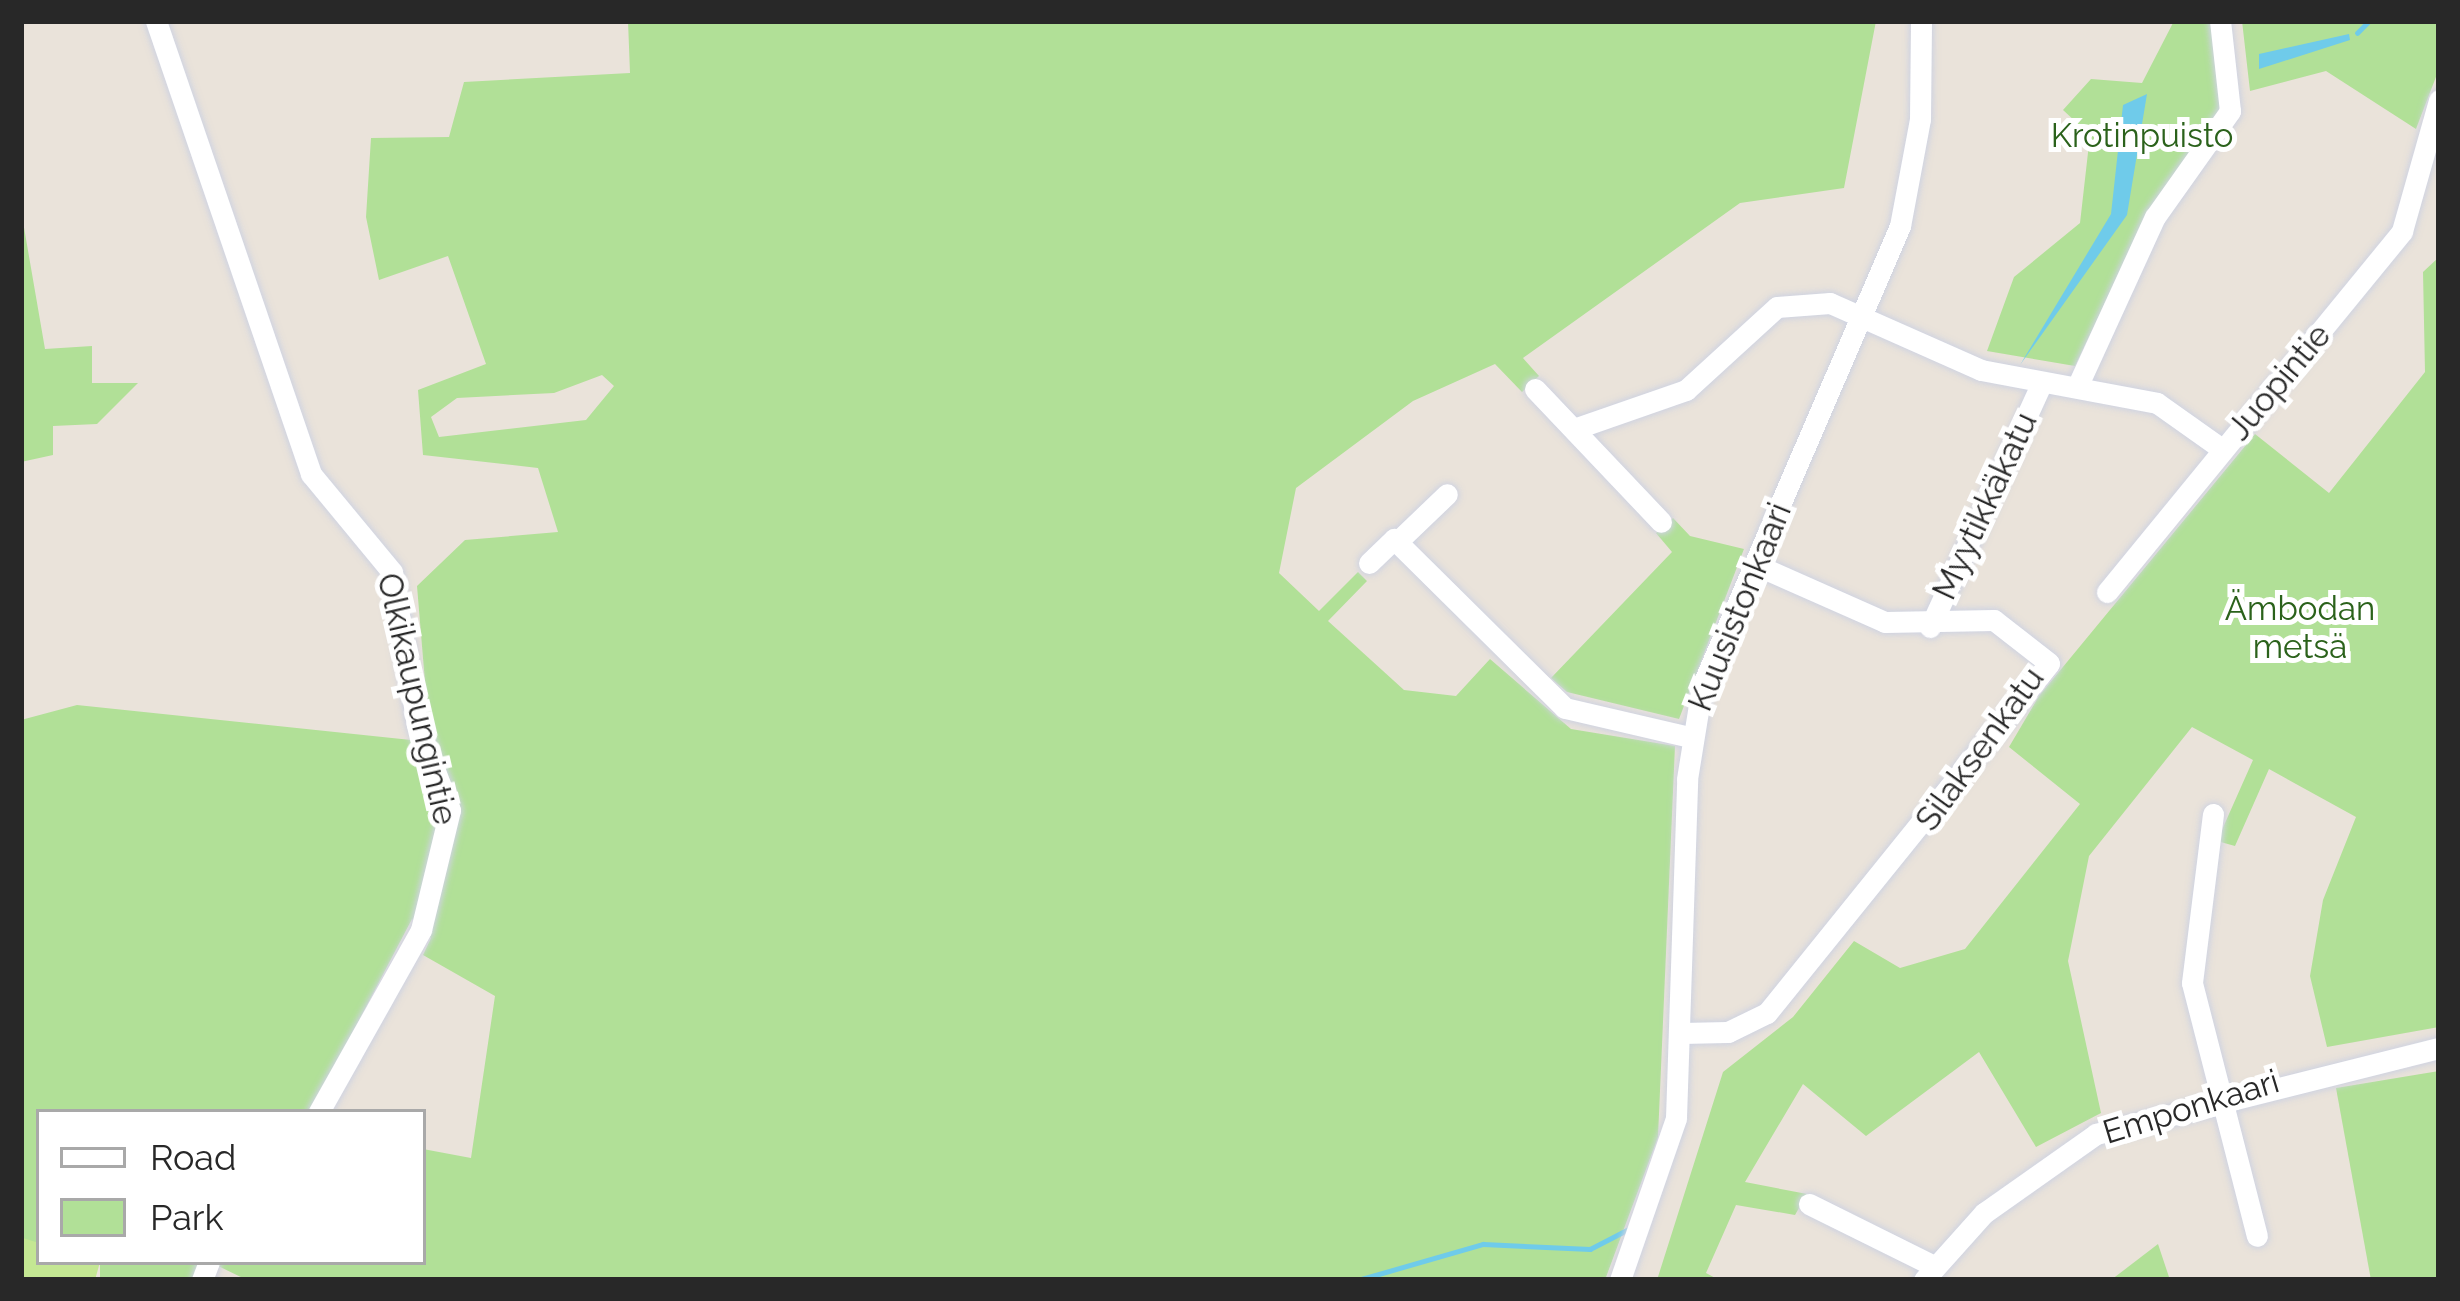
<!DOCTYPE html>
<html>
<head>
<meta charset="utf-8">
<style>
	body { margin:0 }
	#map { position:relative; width:2460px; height:1301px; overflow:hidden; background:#eae3da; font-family:Raleway,sans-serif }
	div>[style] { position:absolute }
	.green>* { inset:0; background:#b1e097; transform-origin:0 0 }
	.pitch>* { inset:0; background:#c4e793 }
	.water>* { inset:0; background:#6fcbea }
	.stream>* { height:4.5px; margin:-2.25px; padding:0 2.25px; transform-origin:2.25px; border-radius:2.25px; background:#6fcbea }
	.roads { filter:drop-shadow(0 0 3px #cfd3e1) drop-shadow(0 0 3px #cfd3e1) }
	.minor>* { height:21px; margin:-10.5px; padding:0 10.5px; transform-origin:10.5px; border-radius:10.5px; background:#fff }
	span { translate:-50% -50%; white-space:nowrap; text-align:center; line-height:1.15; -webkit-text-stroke:10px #fff; paint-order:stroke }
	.park-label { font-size:33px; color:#2b621b }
	.street-label { font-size:33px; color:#282828 }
	.frame { position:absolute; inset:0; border:24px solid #282828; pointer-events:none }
	.legend { position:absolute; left:36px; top:1109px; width:390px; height:156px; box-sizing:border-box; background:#fff; border:3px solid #a9a9a9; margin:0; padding:15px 21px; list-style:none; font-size:36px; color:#282828 }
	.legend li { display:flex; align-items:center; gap:24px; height:60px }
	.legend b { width:60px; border:3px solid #a9a9a9 }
</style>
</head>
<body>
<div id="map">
	<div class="green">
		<i style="clip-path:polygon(evenodd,628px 21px,1876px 21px,1844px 188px,1740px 203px,1523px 358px,1539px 376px,1522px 392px,1495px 364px,1413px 401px,1296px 488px,1279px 573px,1319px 611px,1358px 572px,1367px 581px,1328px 621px,1404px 690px,1456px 696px,1490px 659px,1571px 729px,1675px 746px,1658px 1137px,1605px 1280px,247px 1280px,214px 1264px,423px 1262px,423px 1149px,471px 1158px,495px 996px,423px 955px,431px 938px,412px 919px,311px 1112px,39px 1112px,39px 1243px,21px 1244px,21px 720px,77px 705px,430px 742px,417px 586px,465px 540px,558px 532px,538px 468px,423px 455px,418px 390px,486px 364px,448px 256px,379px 280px,366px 217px,371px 138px,449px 137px,464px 82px,630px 73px,628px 21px,602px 375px,614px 386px,586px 420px,439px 437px,431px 417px,457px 398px,554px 393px,602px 375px)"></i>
		<i style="clip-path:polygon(2174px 21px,2209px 21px,2216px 32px,2222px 113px,2133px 244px,2075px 366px,1987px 351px,2014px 277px,2080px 223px,2090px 135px,2063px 110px,2091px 79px,2142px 83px)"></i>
		<i style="clip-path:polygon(2242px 21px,2439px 21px,2439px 69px,2416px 129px,2326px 71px,2250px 91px)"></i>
		<i style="clip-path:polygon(21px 210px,45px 349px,92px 346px,92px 383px,138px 383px,97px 424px,53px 426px,53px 455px,21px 462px)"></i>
		<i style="clip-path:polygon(2439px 257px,2439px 1027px,2327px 1047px,2310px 976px,2323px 900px,2356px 817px,2269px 769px,2235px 846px,2217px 841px,2253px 760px,2192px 727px,2089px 856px,2068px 961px,2101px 1113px,2036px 1147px,1979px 1052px,1866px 1136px,1803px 1084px,1745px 1182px,1807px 1194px,1795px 1215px,1736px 1205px,1706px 1273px,1719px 1280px,1657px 1280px,1723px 1072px,1793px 1017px,1854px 941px,1900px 968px,1965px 949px,2080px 804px,2009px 747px,2039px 696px,2255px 434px,2329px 493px,2425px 372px,2423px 272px)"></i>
		<i style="clip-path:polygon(1673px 518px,1690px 536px,1744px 549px,1679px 719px,1567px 692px,1551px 678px,1672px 552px,1656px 533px)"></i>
		<i style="clip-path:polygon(2439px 1071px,2439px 1280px,2371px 1280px,2336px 1088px)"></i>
		<i style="clip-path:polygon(2158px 1244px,2170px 1280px,2111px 1280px)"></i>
		<i style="left:100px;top:1262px;width:102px;height:19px"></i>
	</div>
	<div class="pitch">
		<i style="clip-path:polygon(23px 1238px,39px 1243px,39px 1262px,100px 1262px,95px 1280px,21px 1280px)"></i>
	</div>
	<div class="water">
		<i style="clip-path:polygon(2349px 34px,2350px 40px,2259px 69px,2259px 54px)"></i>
		<i style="clip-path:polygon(2147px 94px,2127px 215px,2020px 365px,2111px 214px,2123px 105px)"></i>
	</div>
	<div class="stream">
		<i style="left:2357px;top:33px;width:17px;rotate:-45deg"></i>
		<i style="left:1358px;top:1280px;width:130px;rotate:-16.1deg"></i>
		<i style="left:1483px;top:1244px;width:107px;rotate:2.7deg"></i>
		<i style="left:1590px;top:1249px;width:42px;rotate:-27.2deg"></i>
	</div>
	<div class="roads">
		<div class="minor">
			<i style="left:156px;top:21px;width:479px;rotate:71.1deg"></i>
			<i style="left:311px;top:474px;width:127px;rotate:50.4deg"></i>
			<i style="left:392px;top:572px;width:154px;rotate:80.7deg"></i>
			<i style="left:417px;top:724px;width:92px;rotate:69deg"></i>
			<i style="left:450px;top:810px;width:123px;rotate:103.6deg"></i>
			<i style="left:421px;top:930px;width:209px;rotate:119.3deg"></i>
			<i style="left:2077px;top:387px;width:187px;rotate:-65.4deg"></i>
			<i style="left:2155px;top:217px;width:130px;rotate:-54.7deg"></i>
			<i style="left:2230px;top:111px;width:91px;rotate:-96.3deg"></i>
			<i style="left:1535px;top:389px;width:183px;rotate:46.5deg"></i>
			<i style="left:1574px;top:429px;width:119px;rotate:-19.2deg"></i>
			<i style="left:1686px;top:390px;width:123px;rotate:-42.4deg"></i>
			<i style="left:1777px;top:307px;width:53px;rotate:-4.3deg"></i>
			<i style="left:1830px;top:303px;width:165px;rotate:23.9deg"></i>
			<i style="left:1981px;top:370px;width:179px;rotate:10.6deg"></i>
			<i style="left:2157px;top:403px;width:80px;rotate:35.3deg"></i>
			<i style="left:1397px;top:542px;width:69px;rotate:-43.8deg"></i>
			<i style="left:1369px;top:563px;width:35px;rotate:-44deg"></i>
			<i style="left:1394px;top:539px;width:240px;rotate:44.7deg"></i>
			<i style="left:1565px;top:708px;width:128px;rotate:13.1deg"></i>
			<i style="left:2107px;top:592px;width:466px;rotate:-50.7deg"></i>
			<i style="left:2402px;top:231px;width:136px;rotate:-74.2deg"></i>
			<i style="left:1930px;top:627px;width:267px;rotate:-65.4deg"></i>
			<i style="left:2213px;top:814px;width:170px;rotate:97.1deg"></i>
			<i style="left:2192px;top:983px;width:261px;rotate:75.6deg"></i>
			<i style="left:1681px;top:1033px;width:47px;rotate:-1.2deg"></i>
			<i style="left:1728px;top:1032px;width:43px;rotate:-26deg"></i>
			<i style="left:1767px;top:1013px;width:449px;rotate:-51.1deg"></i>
			<i style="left:2049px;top:663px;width:70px;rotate:-142deg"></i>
			<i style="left:1994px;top:620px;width:109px;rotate:178.9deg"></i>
			<i style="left:1885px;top:622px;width:143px;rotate:-156.1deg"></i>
			<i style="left:1809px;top:1204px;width:137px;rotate:26.4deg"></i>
			<i style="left:202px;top:1280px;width:19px;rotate:-69deg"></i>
			<i style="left:1620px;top:1280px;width:171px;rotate:-70.9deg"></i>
			<i style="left:1676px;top:1118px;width:339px;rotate:-88.1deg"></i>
			<i style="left:1687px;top:779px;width:94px;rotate:-80.8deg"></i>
			<i style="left:1702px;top:686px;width:501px;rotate:-66.71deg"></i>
			<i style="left:1900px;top:226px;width:109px;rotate:-79.4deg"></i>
			<i style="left:1920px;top:119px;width:98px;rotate:-89.4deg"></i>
			<i style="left:1924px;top:1280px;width:90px;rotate:-48.2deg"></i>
			<i style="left:1984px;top:1213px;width:137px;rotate:-35.2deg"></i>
			<i style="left:2096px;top:1134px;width:354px;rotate:-14.1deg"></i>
		</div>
	</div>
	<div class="park-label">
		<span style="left:2142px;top:136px">Krotinpuisto</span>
		<span style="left:2300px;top:628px">Ämbodan<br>metsä</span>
	</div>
	<div class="street-label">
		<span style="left:2279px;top:382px;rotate:-50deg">Juopintie</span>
		<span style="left:1985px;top:506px;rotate:-65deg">Myytikkäkatu</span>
		<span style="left:1740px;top:607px;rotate:-68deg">Kuusistonkaari</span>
		<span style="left:417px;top:699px;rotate:77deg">Olkikaupungintie</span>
		<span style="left:1980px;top:749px;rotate:-54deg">Silaksenkatu</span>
		<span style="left:2191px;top:1107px;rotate:-17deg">Emponkaari</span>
	</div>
	<div class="frame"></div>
	<ul class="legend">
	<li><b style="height:15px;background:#fff"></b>Road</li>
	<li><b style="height:33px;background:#b1e097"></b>Park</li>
	</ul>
</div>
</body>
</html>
